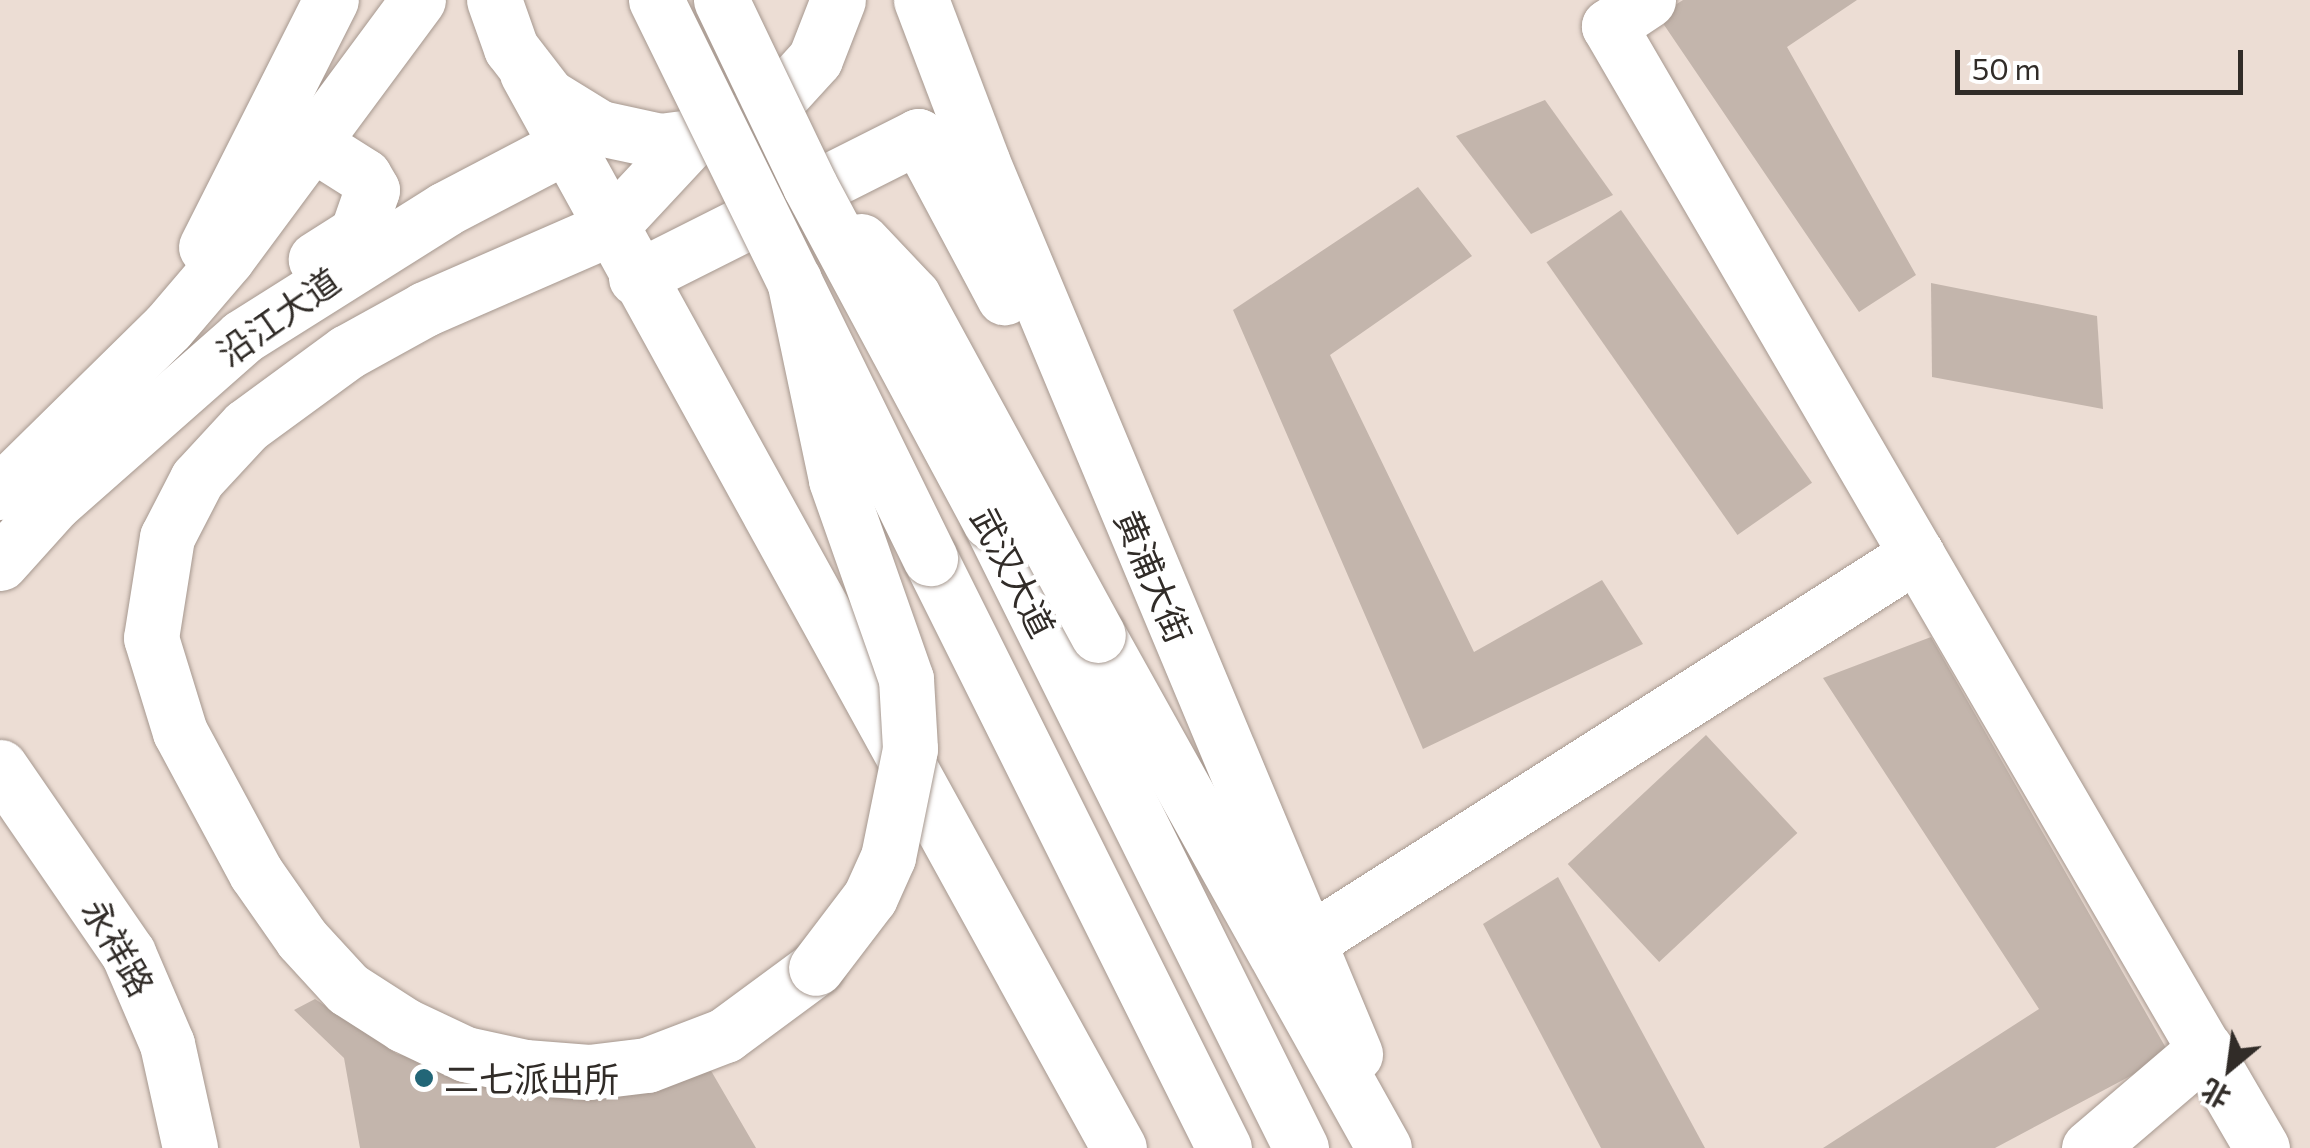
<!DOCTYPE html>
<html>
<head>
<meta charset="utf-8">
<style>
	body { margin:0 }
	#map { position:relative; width:2310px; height:1148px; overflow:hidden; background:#ecddd4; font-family:Commissioner,"Noto Sans SC",sans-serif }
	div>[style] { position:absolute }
	.building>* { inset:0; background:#c3b5ac; transform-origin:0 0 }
	.roads { filter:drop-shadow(0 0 2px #a6988f) drop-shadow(0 0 2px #a6988f) }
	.minor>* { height:55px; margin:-27.5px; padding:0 27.5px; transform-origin:27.5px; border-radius:27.5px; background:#fff }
	.major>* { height:55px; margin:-27.5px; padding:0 27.5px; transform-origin:27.5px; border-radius:27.5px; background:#fff }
	.highway>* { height:55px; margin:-27.5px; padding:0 27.5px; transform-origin:27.5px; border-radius:27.5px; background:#fff }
	.bridges { filter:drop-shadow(0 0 2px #a6988f) drop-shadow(0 0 2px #a6988f) }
	.highway-bridge>* { height:55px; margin:-27.5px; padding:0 27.5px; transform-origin:27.5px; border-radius:27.5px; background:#fff }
	.dots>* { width:28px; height:28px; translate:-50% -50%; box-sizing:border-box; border:5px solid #fff; border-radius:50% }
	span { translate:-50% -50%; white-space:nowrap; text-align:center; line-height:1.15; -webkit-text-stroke:9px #fff; paint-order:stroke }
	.street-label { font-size:35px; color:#312c28 }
	.poi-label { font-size:35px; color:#312c28 }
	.left { translate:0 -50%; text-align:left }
	.north { position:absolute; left:2180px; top:1018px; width:100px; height:100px; -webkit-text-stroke:8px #fff; paint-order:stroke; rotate:209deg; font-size:28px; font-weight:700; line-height:40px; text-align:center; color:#312c28 }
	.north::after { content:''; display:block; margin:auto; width:35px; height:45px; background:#312c28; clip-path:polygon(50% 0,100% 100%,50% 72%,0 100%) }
	.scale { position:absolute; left:1955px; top:50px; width:288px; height:45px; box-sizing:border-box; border:5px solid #312c28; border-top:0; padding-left:12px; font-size:30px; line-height:35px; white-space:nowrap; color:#312c28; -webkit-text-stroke:8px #fff; paint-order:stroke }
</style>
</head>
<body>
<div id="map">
	<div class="building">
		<i style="clip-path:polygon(1683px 0,1857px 0,1787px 47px,1916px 275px,1859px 312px,1658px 16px)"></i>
		<i style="clip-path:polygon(1545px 100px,1613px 195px,1531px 234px,1456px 136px)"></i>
		<i style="clip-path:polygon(1418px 187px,1472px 256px,1330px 355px,1474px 652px,1602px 580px,1643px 644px,1423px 749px,1233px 310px)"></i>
		<i style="left:1621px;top:210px;width:333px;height:91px;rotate:55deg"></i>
		<i style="clip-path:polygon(1931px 283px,2097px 316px,2103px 409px,1932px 377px)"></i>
		<i style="clip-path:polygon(1931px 637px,2170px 1055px,1995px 1148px,1823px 1148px,2039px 1009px,1823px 678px)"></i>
		<i style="left:1706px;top:735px;width:134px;height:189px;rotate:47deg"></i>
		<i style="clip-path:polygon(1558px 877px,1705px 1148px,1601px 1148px,1483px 924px)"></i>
		<i style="clip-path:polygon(315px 999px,397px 1054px,539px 1087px,710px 1069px,756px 1148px,360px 1148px,344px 1058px,294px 1010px)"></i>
	</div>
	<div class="roads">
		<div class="minor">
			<i style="left:1648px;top:0;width:47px;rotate:146.3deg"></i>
			<i style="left:1609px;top:26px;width:1298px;rotate:59.8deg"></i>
			<i style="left:0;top:767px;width:226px;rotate:55.5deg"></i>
			<i style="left:128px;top:953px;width:99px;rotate:66.8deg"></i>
			<i style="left:167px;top:1044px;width:107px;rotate:77.5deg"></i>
			<i style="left:1306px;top:943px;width:724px;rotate:-32.48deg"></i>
			<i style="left:2089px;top:1148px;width:153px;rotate:-40.5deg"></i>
		</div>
		<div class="major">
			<i style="left:494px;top:0;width:51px;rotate:70.5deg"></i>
			<i style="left:511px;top:48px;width:61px;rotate:52.4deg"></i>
			<i style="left:548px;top:96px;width:61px;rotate:31.6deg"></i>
			<i style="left:600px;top:128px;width:61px;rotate:12.2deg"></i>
			<i style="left:660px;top:141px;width:62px;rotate:-7.5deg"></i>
			<i style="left:721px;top:133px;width:60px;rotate:-28.7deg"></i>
			<i style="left:774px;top:104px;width:61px;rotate:-47.7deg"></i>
			<i style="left:815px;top:59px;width:63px;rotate:-68.7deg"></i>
			<i style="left:921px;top:0;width:172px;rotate:69.2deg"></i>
			<i style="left:982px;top:161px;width:968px;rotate:67.33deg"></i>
			<i style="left:527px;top:73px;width:1227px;rotate:61.16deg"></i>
			<i style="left:315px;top:145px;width:58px;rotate:32.3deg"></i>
			<i style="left:364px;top:176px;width:16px;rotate:60deg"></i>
			<i style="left:372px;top:190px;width:46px;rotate:109.2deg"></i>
			<i style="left:357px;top:233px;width:49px;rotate:147.6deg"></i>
			<i style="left:206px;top:247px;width:277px;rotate:-63.2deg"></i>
			<i style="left:636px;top:278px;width:316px;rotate:-26.7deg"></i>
			<i style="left:918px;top:136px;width:183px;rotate:61.9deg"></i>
			<i style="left:0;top:492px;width:235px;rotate:-44.5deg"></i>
			<i style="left:168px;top:327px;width:91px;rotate:-49.5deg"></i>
			<i style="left:227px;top:258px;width:321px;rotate:-53.5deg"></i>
			<i style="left:0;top:563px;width:81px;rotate:-48deg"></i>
			<i style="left:54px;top:503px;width:251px;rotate:-41.4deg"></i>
			<i style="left:242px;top:337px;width:240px;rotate:-32.2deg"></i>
			<i style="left:445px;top:209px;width:175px;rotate:-27.6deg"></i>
		</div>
		<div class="highway">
			<i style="left:691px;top:140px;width:122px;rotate:133deg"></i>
			<i style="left:608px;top:229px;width:200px;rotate:156.4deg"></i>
			<i style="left:425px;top:309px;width:89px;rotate:151.1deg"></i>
			<i style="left:347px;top:352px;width:125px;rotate:143.8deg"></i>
			<i style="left:246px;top:426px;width:72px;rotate:132.8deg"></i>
			<i style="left:197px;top:479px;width:65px;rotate:117.3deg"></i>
			<i style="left:167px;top:537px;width:102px;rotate:99deg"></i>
			<i style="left:151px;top:638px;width:98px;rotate:72.9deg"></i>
			<i style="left:180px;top:732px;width:160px;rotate:61.7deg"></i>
			<i style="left:256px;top:873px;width:80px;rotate:55.1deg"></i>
			<i style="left:302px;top:939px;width:68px;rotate:47.4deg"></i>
			<i style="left:348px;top:989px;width:67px;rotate:32.7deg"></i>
			<i style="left:404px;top:1025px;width:68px;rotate:25.4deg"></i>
			<i style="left:465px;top:1054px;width:61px;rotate:12.2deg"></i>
			<i style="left:525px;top:1067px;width:64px;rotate:4.5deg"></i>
			<i style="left:589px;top:1072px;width:58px;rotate:-6.9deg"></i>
			<i style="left:647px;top:1065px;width:84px;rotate:-21deg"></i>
			<i style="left:725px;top:1035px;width:113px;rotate:-36.4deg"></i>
			<i style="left:990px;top:522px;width:699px;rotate:63.58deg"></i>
			<i style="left:930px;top:558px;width:659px;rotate:63.51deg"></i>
			<i style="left:1098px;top:635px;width:587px;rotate:60.86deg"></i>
		</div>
	</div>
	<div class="bridges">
		<div class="highway-bridge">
			<i style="left:656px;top:0;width:622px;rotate:63.85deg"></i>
			<i style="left:721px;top:0;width:206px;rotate:64.4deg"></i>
			<i style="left:810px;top:186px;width:381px;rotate:61.8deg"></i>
			<i style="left:861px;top:241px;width:76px;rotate:46.6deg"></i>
			<i style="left:913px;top:296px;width:386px;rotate:61.4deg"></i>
			<i style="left:794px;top:280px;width:204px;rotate:78.1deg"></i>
			<i style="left:836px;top:480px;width:211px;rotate:70.6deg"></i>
			<i style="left:906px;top:679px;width:70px;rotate:86.7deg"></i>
			<i style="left:910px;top:749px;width:110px;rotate:101.5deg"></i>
			<i style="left:888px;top:857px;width:44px;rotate:114.2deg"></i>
			<i style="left:870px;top:897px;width:89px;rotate:127.3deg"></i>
		</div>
	</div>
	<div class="dots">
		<i style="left:424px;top:1078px;background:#267"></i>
	</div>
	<div class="street-label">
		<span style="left:278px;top:316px;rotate:-35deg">沿江大道</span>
		<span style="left:1014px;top:572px;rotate:63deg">武汉大道</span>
		<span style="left:1154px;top:576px;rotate:67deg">黄浦大街</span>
		<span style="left:119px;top:947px;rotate:60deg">永祥路</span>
	</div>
	<div class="poi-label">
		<span class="left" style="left:444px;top:1078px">二七派出所</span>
	</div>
	<div class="north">北</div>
	<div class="scale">50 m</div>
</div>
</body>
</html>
